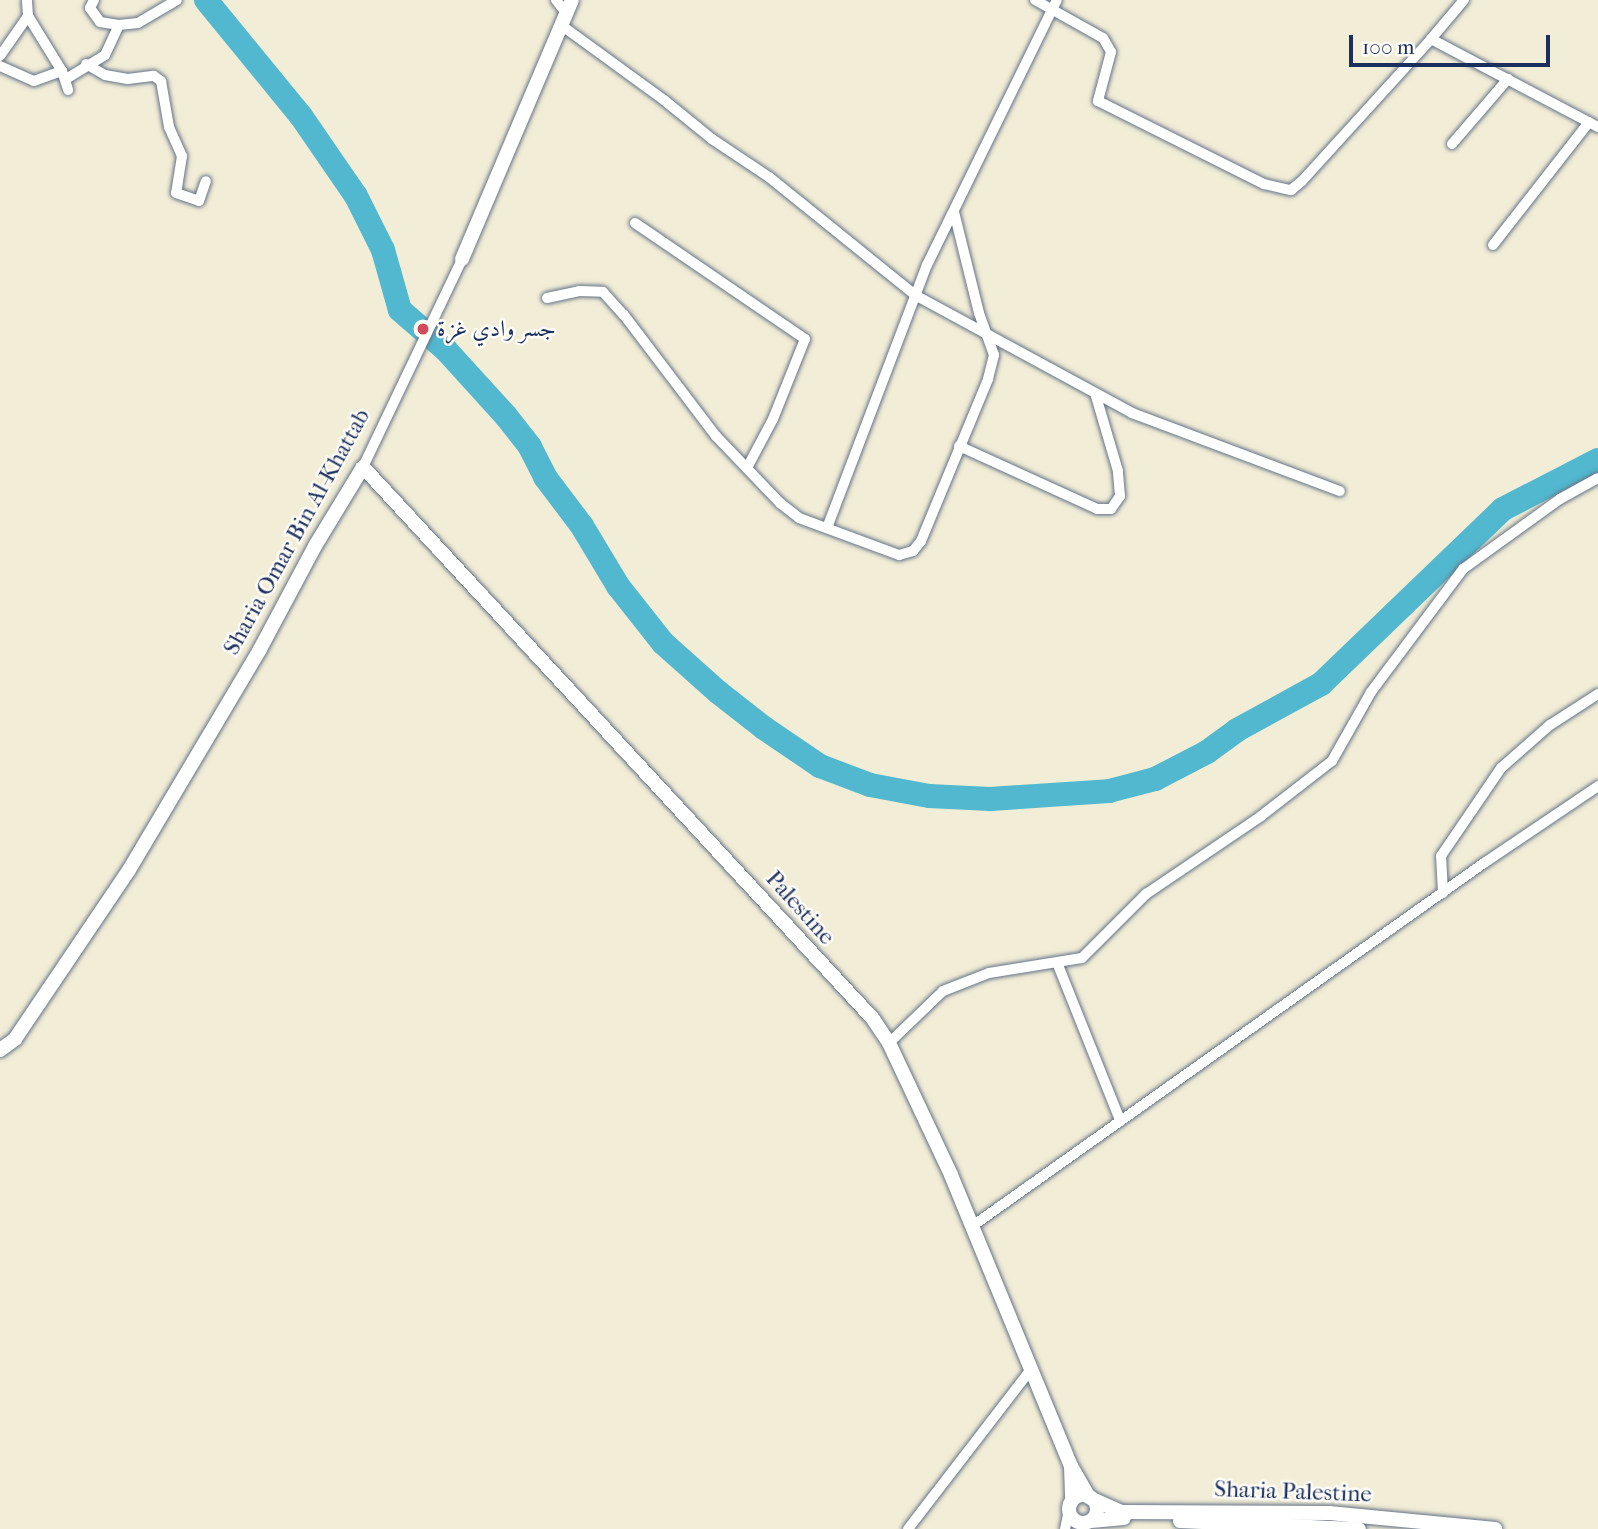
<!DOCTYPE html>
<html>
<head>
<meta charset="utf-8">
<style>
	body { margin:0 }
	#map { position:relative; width:1598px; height:1529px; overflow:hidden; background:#f1edd6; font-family:"IM FELL French Canon",Amiri,serif }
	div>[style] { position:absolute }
	.river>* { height:24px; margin:-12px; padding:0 12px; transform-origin:12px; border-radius:12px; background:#51b8cf }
	.roads { filter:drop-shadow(0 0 2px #667288) drop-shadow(0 0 2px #667288) }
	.street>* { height:10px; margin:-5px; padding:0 5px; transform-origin:5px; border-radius:5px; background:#fff }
	.secondary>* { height:14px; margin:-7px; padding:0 7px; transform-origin:7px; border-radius:7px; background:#fff }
	.secondary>.ring { margin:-7px; padding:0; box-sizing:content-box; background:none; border:14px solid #fff; border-radius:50% }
	.dots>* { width:19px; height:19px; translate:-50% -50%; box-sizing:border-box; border:4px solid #fdfcf7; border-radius:50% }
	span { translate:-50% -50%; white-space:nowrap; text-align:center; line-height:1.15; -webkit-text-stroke:5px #fdfcf7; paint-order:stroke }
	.poi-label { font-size:23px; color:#1b2f5e }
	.left { translate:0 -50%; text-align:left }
	.street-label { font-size:23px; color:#1b2f5e }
	.scale { position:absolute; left:1349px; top:35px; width:201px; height:32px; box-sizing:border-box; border:4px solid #1b2f5e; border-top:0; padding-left:9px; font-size:21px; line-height:24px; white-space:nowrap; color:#1b2f5e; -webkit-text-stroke:5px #fdfcf7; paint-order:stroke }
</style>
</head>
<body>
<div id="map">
	<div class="river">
		<i style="left:206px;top:0;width:150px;rotate:50.7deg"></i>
		<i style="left:301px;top:116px;width:97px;rotate:55.5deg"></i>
		<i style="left:356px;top:196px;width:60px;rotate:63.4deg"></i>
		<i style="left:383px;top:250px;width:62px;rotate:74.2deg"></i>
		<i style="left:400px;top:310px;width:61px;rotate:41deg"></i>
		<i style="left:446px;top:350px;width:89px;rotate:47.7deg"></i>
		<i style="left:506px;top:416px;width:39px;rotate:52deg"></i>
		<i style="left:530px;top:447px;width:34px;rotate:63deg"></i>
		<i style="left:545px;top:477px;width:61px;rotate:52.9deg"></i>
		<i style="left:582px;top:526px;width:70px;rotate:59deg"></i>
		<i style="left:618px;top:586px;width:73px;rotate:51.7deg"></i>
		<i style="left:663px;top:643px;width:74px;rotate:41.7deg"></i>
		<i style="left:718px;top:692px;width:58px;rotate:38deg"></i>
		<i style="left:764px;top:728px;width:68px;rotate:34.2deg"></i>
		<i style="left:820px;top:766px;width:53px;rotate:20.8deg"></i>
		<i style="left:870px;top:785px;width:60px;rotate:10.6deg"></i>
		<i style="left:929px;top:796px;width:61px;rotate:2.8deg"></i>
		<i style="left:990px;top:799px;width:119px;rotate:-3.8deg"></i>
		<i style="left:1109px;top:791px;width:48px;rotate:-14.6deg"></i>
		<i style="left:1155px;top:779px;width:59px;rotate:-27.4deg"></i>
		<i style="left:1207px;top:752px;width:37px;rotate:-36deg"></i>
		<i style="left:1237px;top:730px;width:96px;rotate:-28.7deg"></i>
		<i style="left:1321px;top:684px;width:252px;rotate:-43.9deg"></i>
		<i style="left:1503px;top:509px;width:107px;rotate:-27.3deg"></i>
	</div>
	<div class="roads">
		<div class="street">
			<i style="left:94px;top:0;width:9px;rotate:117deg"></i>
			<i style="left:90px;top:8px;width:17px;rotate:54deg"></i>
			<i style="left:100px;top:22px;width:19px;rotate:9deg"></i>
			<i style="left:119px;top:25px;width:19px;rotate:-6deg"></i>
			<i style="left:138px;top:23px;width:45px;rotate:-30.5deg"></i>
			<i style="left:556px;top:0;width:16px;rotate:52deg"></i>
			<i style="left:1035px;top:0;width:78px;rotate:29.2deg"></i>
			<i style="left:1103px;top:38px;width:16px;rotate:60deg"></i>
			<i style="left:1111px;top:52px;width:51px;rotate:104.9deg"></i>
			<i style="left:1098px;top:101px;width:186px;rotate:26.6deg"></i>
			<i style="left:1264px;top:184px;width:28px;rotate:13deg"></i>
			<i style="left:1291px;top:190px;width:14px;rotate:-39deg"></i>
			<i style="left:1302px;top:181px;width:192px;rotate:-47.7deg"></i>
			<i style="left:1431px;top:39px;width:189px;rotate:27.8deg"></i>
			<i style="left:28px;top:16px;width:65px;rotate:58.3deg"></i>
			<i style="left:62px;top:71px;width:20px;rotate:72deg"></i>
			<i style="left:561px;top:25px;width:127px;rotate:36.1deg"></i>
			<i style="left:664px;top:100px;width:62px;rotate:39.1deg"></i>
			<i style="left:712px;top:139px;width:69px;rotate:33.7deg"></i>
			<i style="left:769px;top:177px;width:188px;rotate:38.9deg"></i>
			<i style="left:915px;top:295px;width:247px;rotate:28.5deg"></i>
			<i style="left:1132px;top:413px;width:222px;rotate:20.6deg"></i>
			<i style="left:1431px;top:39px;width:51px;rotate:-49.8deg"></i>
			<i style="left:0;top:56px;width:49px;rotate:-55deg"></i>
			<i style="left:28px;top:16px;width:16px;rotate:-94deg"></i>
			<i style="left:86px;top:64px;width:22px;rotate:30deg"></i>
			<i style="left:105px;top:75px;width:23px;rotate:10deg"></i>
			<i style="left:128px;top:79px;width:26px;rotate:-7deg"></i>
			<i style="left:154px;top:76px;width:9px;rotate:36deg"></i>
			<i style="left:161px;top:81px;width:47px;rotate:80.1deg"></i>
			<i style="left:169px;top:127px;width:32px;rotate:66deg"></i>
			<i style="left:182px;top:156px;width:37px;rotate:99deg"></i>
			<i style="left:176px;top:193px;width:24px;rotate:19deg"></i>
			<i style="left:199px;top:201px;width:21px;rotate:-71deg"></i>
			<i style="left:0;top:66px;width:37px;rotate:24deg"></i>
			<i style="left:34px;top:81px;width:30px;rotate:-20deg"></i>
			<i style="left:66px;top:79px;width:46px;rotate:-31.6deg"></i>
			<i style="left:105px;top:55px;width:33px;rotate:-65deg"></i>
			<i style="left:1452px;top:144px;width:86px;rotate:-49.3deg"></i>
			<i style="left:635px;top:223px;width:206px;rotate:34.3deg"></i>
			<i style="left:805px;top:339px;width:86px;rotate:111.8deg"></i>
			<i style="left:773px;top:419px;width:55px;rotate:118deg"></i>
			<i style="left:1493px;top:245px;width:156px;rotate:-52deg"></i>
			<i style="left:547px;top:298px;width:33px;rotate:-12deg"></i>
			<i style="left:579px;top:291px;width:24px;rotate:2deg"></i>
			<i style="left:603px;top:292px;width:31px;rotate:48deg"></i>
			<i style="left:624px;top:315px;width:152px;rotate:52.8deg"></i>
			<i style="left:716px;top:436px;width:93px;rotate:46.3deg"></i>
			<i style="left:780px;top:503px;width:24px;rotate:38deg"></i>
			<i style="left:799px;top:518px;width:107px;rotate:20.3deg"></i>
			<i style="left:899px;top:555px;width:15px;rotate:-16deg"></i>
			<i style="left:913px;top:551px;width:13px;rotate:-51deg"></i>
			<i style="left:921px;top:541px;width:175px;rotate:-67.5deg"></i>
			<i style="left:988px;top:379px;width:25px;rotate:-76deg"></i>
			<i style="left:994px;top:355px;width:45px;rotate:-109.7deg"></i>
			<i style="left:979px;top:313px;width:104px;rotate:-103.9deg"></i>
			<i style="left:959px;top:446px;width:152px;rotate:24.5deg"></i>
			<i style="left:1097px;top:509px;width:14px"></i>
			<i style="left:1111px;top:509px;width:16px;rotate:-55deg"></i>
			<i style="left:1120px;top:496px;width:25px;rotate:-95deg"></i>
			<i style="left:1118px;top:471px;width:81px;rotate:-106.4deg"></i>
			<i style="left:363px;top:467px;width:230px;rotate:-64.5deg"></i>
			<i style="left:827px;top:528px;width:281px;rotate:-69.2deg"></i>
			<i style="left:927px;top:265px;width:295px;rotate:-63.9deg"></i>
			<i style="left:1443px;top:893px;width:37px;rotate:-93deg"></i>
			<i style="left:1441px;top:856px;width:107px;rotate:-55.7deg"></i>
			<i style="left:1501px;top:768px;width:65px;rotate:-41.3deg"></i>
			<i style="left:1550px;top:725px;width:57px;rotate:-32.9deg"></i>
			<i style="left:1058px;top:965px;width:167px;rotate:68.2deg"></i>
			<i style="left:889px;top:1043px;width:75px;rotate:-43.9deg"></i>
			<i style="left:943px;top:991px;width:49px;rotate:-21.4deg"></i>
			<i style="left:989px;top:973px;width:94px;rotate:-9.2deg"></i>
			<i style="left:1082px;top:958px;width:91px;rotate:-45deg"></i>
			<i style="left:1146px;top:894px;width:139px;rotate:-34.1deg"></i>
			<i style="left:1261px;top:816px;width:90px;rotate:-37.8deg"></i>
			<i style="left:1332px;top:761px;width:79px;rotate:-60.5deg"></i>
			<i style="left:1371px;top:692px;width:154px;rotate:-53.2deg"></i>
			<i style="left:1463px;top:569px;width:120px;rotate:-35.8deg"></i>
			<i style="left:1560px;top:499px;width:43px;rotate:-28.9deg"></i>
			<i style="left:971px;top:1227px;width:629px;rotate:-35.36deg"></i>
			<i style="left:1484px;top:863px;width:138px;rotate:-34deg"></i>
			<i style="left:908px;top:1529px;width:202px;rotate:-52.4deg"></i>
			<i style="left:1065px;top:1529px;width:19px;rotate:-78deg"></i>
		</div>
		<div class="secondary">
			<i style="left:462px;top:259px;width:281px;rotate:-67deg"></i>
			<i style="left:0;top:1050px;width:19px;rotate:-36deg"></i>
			<i style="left:15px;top:1039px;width:204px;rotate:-56deg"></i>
			<i style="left:129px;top:870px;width:255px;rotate:-59.3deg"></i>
			<i style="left:259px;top:651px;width:119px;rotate:-61.9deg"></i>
			<i style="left:315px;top:546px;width:92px;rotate:-58.7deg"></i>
			<i style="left:363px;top:467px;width:752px;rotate:47.26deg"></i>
			<i style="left:873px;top:1019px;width:29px;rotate:56deg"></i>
			<i style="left:889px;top:1043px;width:146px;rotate:64.8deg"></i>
			<i style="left:951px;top:1175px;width:315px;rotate:67.6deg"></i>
			<i style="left:1071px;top:1466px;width:36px;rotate:60deg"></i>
			<i style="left:1071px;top:1466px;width:35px;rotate:88deg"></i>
			<i class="ring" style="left:1069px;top:1495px;width:14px;height:14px"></i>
			<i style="left:1092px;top:1499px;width:32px;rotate:24deg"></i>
			<i style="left:1121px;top:1512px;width:208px;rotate:0.3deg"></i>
			<i style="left:1329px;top:1513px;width:167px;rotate:5.5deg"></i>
			<i style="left:1091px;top:1521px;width:33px;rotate:-5deg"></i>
			<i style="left:1180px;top:1521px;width:179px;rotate:2.6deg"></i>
		</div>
	</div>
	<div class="dots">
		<i style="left:423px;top:329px;background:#d1495b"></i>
	</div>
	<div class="poi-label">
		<span class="left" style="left:437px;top:329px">جسر وادي غزة</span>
	</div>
	<div class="street-label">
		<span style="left:297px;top:532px;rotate:-61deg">Sharia Omar Bin Al-Khattab</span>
		<span style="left:800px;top:908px;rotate:48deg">Palestine</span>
		<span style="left:1293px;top:1492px;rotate:2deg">Sharia Palestine</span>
	</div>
	<div class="scale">100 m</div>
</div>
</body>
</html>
